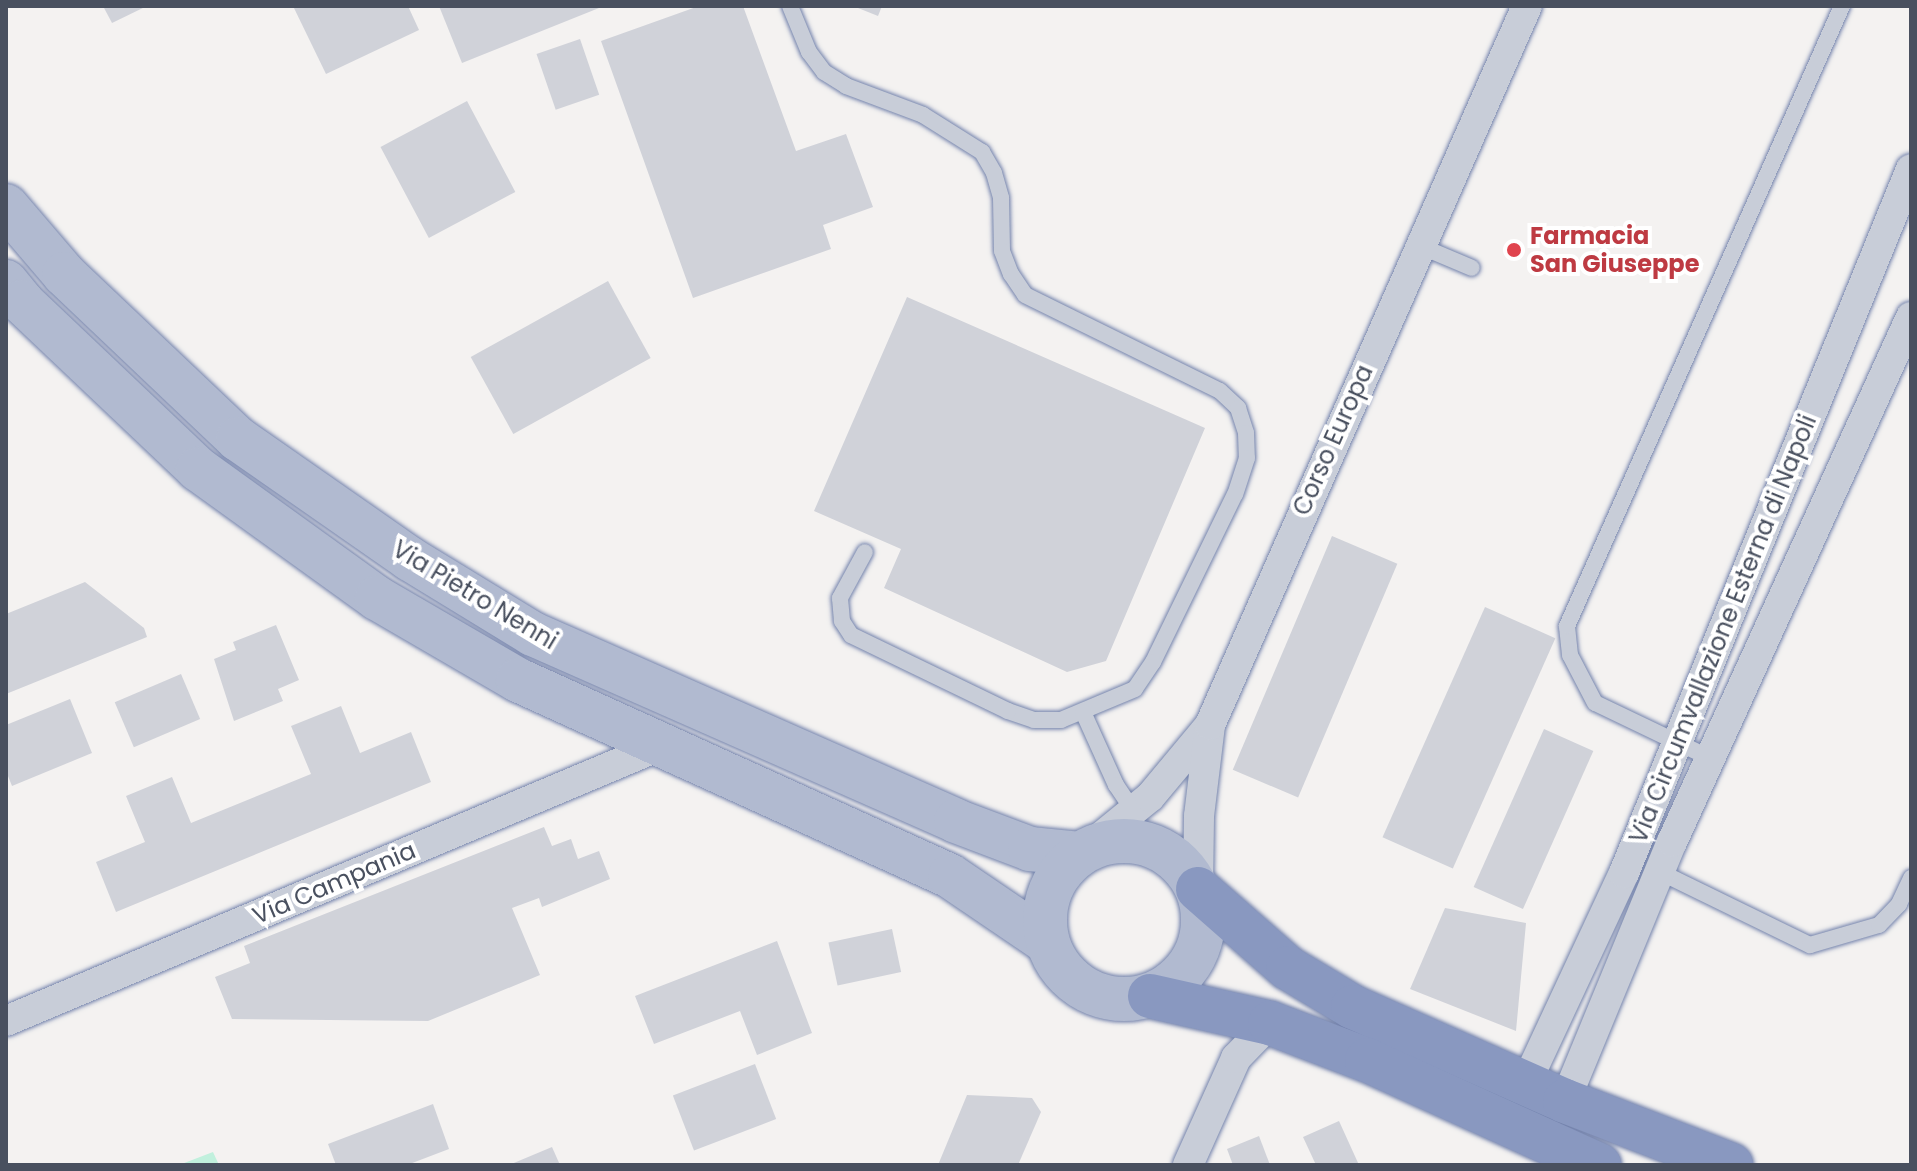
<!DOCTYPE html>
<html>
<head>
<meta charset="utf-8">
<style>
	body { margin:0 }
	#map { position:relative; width:1917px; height:1171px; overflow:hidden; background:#f4f2f1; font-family:Poppins,sans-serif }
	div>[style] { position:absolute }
	.green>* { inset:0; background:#c1f0dd }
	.building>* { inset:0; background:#d0d2d9; transform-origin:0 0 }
	.roads { filter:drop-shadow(0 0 2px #7483ac) drop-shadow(0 0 2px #7483ac) }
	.lane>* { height:16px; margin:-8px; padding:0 8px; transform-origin:8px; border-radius:8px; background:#c8cdd8 }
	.street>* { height:30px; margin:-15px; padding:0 15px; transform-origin:15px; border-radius:15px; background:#c8cdd8 }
	.primary>* { height:44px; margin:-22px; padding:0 22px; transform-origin:22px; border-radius:22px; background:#b1bad0 }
	.primary>.ring { margin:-22px; padding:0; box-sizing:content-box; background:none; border:44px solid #b1bad0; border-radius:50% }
	.highway>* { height:44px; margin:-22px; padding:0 22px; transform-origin:22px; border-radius:22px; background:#8998c0 }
	.dots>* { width:22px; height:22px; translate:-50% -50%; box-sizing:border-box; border:4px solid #fff; border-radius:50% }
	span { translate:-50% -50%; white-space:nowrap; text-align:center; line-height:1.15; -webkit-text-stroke:8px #fff; paint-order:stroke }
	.health-label { font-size:24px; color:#be3a42; font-weight:700 }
	.left { translate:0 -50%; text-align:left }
	.street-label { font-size:24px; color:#49505f }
	.frame { position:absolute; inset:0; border:8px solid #49505f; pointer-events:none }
</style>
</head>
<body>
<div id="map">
	<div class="green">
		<i style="clip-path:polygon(213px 1152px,219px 1165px,179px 1165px)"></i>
	</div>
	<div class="building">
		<i style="clip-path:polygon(103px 6px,147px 6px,112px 23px)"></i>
		<i style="clip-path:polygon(293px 6px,408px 6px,419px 30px,326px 74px)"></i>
		<i style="clip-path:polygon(439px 6px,604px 6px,462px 63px)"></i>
		<i style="clip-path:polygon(699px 6px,743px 6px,796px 151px,846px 134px,873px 207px,823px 225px,831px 249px,693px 298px,601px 41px)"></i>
		<i style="clip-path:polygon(853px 6px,882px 6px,878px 16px)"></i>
		<i style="left:580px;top:39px;width:59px;height:46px;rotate:71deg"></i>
		<i style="left:467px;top:101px;width:103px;height:98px;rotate:62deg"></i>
		<i style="left:608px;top:281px;width:88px;height:157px;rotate:61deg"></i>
		<i style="clip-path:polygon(907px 297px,1205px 428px,1106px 661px,1067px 672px,884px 588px,901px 549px,814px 511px)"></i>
		<i style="left:1332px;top:536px;width:71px;height:254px;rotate:23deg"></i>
		<i style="clip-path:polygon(85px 582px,144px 628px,147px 637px,6px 694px,6px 614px)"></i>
		<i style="left:1485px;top:607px;width:77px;height:252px;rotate:24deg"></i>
		<i style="clip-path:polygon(276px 625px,299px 680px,278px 689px,283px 701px,234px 721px,214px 659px,236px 650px,233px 642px)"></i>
		<i style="left:181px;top:674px;width:49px;height:72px;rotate:67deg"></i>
		<i style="clip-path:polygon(70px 699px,92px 753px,12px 786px,6px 771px,6px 725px)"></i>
		<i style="clip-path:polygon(341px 706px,360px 753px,411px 732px,431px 782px,116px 912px,96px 862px,145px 842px,126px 796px,172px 777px,191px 823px,311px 774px,291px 726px)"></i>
		<i style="left:1544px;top:729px;width:54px;height:173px;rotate:24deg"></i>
		<i style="clip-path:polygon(544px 827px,552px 846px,571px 839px,578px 859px,599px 851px,610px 879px,542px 907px,539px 898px,512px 908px,540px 975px,428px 1021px,232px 1019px,215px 977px,250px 963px,244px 946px)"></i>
		<i style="clip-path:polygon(1445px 908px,1526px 923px,1516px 1031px,1410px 989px)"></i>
		<i style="left:892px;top:929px;width:44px;height:65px;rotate:78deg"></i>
		<i style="clip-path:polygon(777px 941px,812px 1033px,757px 1055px,740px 1011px,654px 1044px,635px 996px)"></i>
		<i style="left:755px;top:1064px;width:59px;height:88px;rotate:69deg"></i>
		<i style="clip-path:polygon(967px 1095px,1032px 1098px,1041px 1112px,1018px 1165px,938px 1165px)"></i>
		<i style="clip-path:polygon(433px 1104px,449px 1149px,407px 1165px,336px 1165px,328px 1144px)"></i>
		<i style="clip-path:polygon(1339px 1121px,1359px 1165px,1316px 1165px,1303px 1137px)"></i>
		<i style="clip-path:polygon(1259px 1136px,1270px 1165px,1233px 1165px,1227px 1149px)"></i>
		<i style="clip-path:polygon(552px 1147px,560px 1165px,509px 1165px)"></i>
	</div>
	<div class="roads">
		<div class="lane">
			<i style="left:790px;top:6px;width:50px;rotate:67.6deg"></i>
			<i style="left:809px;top:52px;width:25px;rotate:53deg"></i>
			<i style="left:824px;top:72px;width:26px;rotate:32deg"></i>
			<i style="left:846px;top:86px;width:82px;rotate:20.6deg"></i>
			<i style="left:923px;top:115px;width:70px;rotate:32.1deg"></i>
			<i style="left:982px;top:152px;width:24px;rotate:60deg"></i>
			<i style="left:994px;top:173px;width:26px;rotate:74deg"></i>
			<i style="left:1001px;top:198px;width:53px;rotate:88.9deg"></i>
			<i style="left:1002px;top:251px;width:25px;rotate:69deg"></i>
			<i style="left:1011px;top:274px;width:25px;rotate:56deg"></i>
			<i style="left:1025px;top:295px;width:217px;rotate:26.2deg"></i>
			<i style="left:1220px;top:391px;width:25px;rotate:43deg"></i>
			<i style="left:1238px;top:408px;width:26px;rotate:72deg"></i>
			<i style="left:1246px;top:433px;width:25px;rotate:88deg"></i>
			<i style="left:1247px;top:458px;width:38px;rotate:108deg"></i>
			<i style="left:1235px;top:494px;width:187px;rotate:116deg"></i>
			<i style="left:1153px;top:662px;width:32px;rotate:124deg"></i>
			<i style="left:1135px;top:689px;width:80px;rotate:157.3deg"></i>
			<i style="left:1061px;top:720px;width:27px;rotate:180deg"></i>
			<i style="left:1034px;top:720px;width:28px;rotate:-161deg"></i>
			<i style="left:1008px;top:711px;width:174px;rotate:-154.2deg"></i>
			<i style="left:851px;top:635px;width:17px;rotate:-123deg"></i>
			<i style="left:842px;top:621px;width:23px;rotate:-95deg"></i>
			<i style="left:840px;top:598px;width:52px;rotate:-61.5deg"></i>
			<i style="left:1420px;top:246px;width:56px;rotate:22.9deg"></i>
			<i style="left:1083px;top:712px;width:80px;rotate:65.7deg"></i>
			<i style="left:1116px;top:785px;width:30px;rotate:56deg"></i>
			<i style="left:1710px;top:758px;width:127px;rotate:-154.4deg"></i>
			<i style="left:1595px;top:703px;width:54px;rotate:-117.5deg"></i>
			<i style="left:1570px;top:655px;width:29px;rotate:-96deg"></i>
			<i style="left:1567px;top:626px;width:678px;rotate:-66.08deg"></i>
			<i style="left:1660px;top:872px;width:167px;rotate:26deg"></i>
			<i style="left:1810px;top:945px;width:72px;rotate:-16.2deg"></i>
			<i style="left:1879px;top:925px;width:29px;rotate:-46deg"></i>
			<i style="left:1899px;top:904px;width:29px;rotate:-65deg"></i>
		</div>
		<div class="street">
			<i style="left:1080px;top:854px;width:90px;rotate:-39.2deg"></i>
			<i style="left:1150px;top:797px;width:94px;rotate:-50.2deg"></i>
			<i style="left:1198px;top:889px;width:73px;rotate:-89.2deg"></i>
			<i style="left:1199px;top:816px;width:92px;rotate:-83.1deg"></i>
			<i style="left:1210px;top:725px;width:786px;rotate:-66.21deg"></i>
			<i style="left:6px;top:1021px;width:712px;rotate:-22.82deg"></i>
			<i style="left:1526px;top:1083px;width:232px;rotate:-65deg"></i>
			<i style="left:1624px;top:873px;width:760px;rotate:-67.82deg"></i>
			<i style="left:1565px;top:1101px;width:280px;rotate:-67.6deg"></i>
			<i style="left:1672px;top:842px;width:577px;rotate:-65.52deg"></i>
			<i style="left:1188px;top:1165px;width:117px;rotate:-65.8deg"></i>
			<i style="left:1236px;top:1058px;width:49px;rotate:-45.8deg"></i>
		</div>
		<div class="primary">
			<i style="left:6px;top:206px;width:89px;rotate:49.5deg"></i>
			<i style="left:64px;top:274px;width:240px;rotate:43.5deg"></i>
			<i style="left:238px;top:439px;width:210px;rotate:34.9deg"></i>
			<i style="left:410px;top:559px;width:144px;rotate:31.4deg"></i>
			<i style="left:533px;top:634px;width:462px;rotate:23.8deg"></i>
			<i style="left:956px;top:821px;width:79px;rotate:20.7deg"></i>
			<i style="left:1030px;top:849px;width:50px;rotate:5.7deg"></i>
			<i style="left:6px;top:282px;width:26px;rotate:51deg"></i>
			<i style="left:22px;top:302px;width:243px;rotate:43.5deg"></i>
			<i style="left:198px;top:469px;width:221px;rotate:35.8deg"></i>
			<i style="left:377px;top:598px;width:163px;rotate:30.2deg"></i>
			<i style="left:518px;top:680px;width:474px;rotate:24.4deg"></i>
			<i style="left:950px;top:876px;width:117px;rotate:34.2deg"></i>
			<i class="ring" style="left:1045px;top:841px;width:114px;height:114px"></i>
		</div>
		<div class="highway">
			<i style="left:1198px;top:889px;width:120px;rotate:41.3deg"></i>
			<i style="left:1288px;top:968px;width:76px;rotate:31deg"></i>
			<i style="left:1353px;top:1007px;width:232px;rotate:23.9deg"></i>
			<i style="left:1565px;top:1101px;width:178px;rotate:21.1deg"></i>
			<i style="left:1150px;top:996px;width:123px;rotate:12.7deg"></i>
			<i style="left:1270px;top:1023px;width:104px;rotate:20.9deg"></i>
			<i style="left:1367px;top:1060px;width:255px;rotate:24.4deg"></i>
		</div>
	</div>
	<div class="dots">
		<i style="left:1514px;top:250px;background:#e0444e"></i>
	</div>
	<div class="health-label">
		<span class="left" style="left:1530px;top:250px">Farmacia<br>San Giuseppe</span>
	</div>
	<div class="street-label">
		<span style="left:1333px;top:440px;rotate:-66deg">Corso Europa</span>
		<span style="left:475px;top:595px;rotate:31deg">Via Pietro Nenni</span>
		<span style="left:1723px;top:629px;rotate:-68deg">Via Circumvallazione Esterna di Napoli</span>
		<span style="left:334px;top:883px;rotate:-23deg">Via Campania</span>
	</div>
	<div class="frame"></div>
</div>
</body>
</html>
